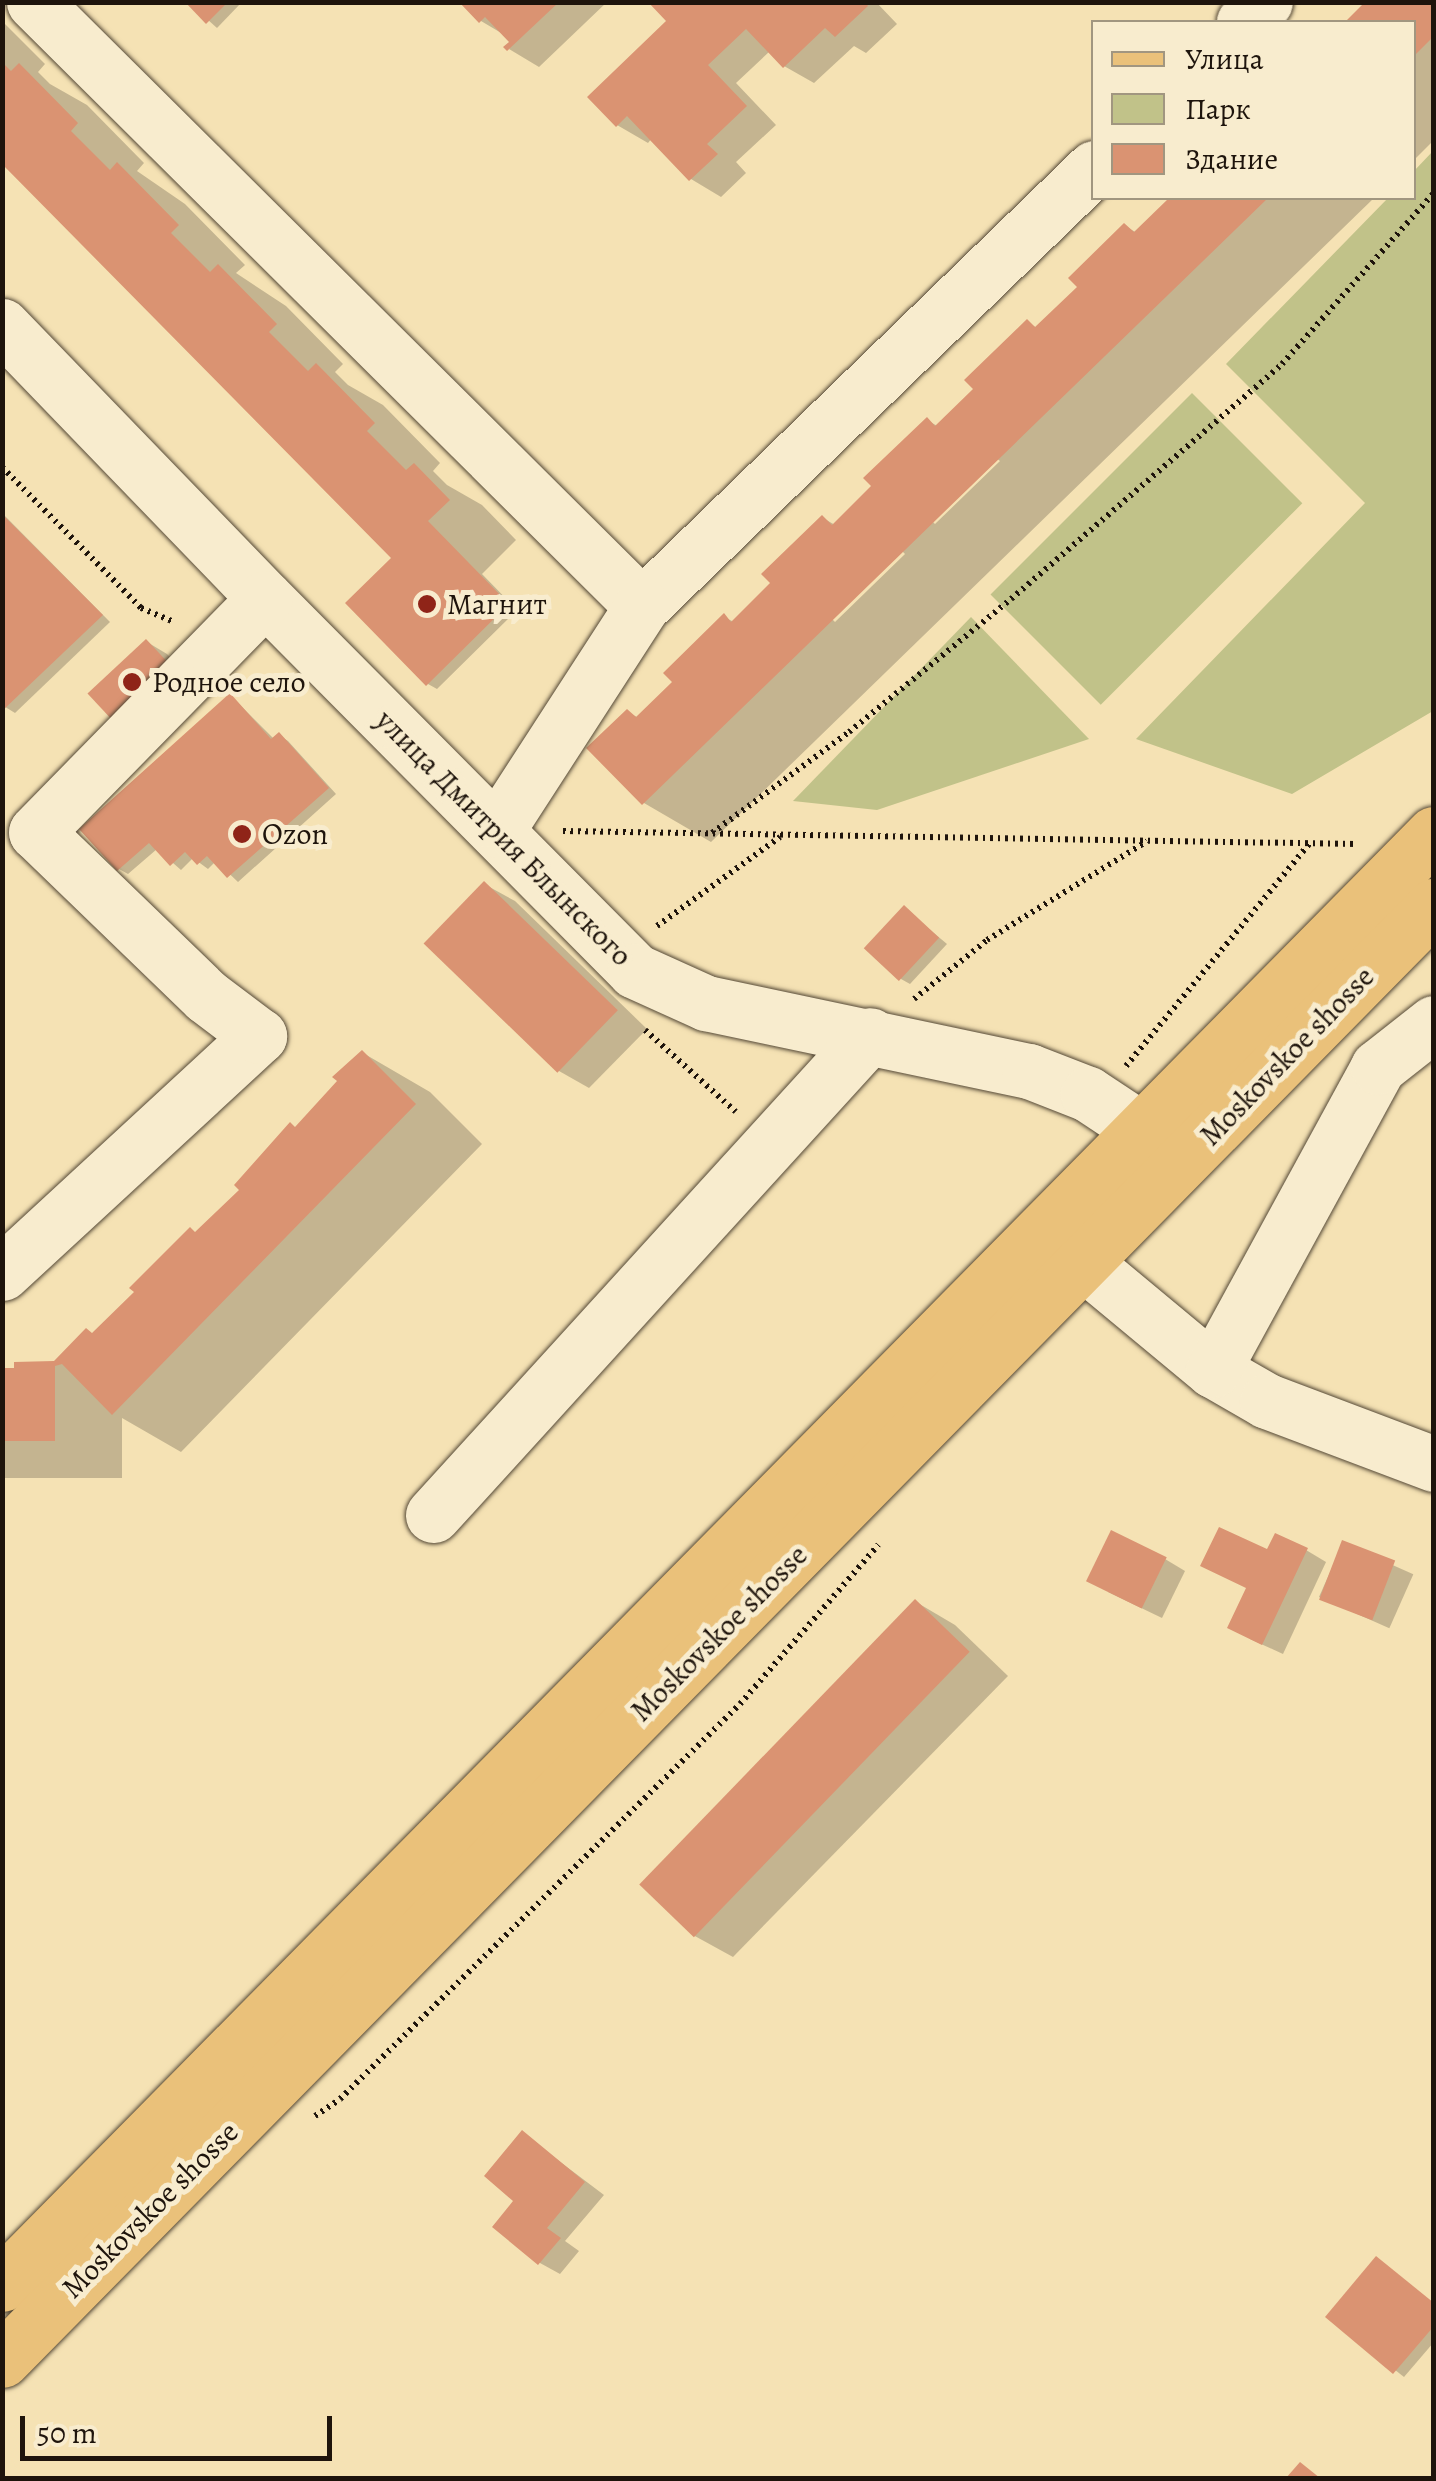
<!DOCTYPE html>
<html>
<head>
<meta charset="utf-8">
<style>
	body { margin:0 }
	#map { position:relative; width:1436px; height:2481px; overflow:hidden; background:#f5e2b4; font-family:Alegreya,serif }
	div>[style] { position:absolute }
	.green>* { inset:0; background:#c1c289; transform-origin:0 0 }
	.shadow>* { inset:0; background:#0003; transform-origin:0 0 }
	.building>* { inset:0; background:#da9372; transform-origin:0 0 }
	.path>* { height:6px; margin-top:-3px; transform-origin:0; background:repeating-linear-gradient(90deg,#1e140c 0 2.5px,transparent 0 7.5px) }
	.roads { filter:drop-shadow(0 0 2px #544836) drop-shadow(0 0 2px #544836) }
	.minor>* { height:55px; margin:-27.5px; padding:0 27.5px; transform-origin:27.5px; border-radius:27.5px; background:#f8ecce }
	.major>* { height:55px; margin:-27.5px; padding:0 27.5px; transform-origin:27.5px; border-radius:27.5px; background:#eac17a }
	.dots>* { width:28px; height:28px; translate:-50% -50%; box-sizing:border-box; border:5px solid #f8ecce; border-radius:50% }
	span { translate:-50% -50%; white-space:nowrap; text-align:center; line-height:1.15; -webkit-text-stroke:10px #f8ecce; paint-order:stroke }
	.poi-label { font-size:30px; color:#1e140c }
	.left { translate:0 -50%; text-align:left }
	.street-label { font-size:30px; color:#1e140c }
	.frame { position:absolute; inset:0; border:5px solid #1e140c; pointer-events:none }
	.legend { position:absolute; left:1091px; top:20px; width:325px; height:180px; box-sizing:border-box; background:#f8ecce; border:2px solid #a19680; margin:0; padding:12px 18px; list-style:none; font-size:30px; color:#1e140c }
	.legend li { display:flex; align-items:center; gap:20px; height:50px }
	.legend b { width:50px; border:2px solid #a19680 }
	.scale { position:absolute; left:20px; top:2416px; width:312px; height:45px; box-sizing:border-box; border:5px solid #1e140c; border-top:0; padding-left:12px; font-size:30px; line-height:35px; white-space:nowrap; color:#1e140c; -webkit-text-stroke:8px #f8ecce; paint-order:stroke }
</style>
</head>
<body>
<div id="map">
	<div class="green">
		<i style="clip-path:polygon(1433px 151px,1433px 711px,1292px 794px,1136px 739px,1365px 503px,1226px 364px,1388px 198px,1414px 198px,1414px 171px)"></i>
		<i style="left:1192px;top:393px;width:156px;height:285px;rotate:45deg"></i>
		<i style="clip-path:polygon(971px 617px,1089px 739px,877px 810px,793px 801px)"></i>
	</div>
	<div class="shadow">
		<i style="clip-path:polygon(188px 2px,242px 2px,217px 28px)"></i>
		<i style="clip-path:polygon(463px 2px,607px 2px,539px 67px,509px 49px,512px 42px,508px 37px,481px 21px)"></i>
		<i style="clip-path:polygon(652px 2px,876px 2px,897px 24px,866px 53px,854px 46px,814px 83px,784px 66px,770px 51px,736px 83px,776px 125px,736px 162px,746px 173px,721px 197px,691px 179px,652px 138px,648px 143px,617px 125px,670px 22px)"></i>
		<i style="clip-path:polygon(1369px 2px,1434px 2px,1434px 140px,1414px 160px,1414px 22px,1348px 22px)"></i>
		<i style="clip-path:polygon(2px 21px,45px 64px,38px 72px,50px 84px,87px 105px,144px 163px,137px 171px,185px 204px,245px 265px,236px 273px,286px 306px,343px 364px,335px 372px,348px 385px,383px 405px,440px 463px,433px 471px,447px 485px,482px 505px,516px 540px,482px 574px,517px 610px,437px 689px,428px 684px,395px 558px,2px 160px)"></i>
		<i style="clip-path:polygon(evenodd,1173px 198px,1374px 198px,711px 842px,644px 803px,590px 748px,627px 712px,639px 718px,676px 682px,724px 617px,734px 622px,774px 583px,823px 518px,835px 525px,874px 486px,927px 420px,939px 427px,977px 389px,1027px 322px,1037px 328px,1080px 287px,1125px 226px,1137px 233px,1173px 198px,996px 458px,1000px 461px,935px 524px,932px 521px,996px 458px,1173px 198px,901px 550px,905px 554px,835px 622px,831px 618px,901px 550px)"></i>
		<i style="clip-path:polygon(2px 513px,110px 622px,15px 713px,2px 705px)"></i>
		<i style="clip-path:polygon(147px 642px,167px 654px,194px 683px,139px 734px)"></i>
		<i style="clip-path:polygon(231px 696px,274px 739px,279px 735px,288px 741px,336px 794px,238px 882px,216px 861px,208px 869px,193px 858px,181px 870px,157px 849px,128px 874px,119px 869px)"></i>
		<i style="clip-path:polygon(484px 884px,515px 901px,647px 1029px,589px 1088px,559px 1071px)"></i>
		<i style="clip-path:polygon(904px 908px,947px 944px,910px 984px,901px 979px)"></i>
		<i style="clip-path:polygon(363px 1053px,430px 1092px,482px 1144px,181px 1452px,122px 1418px,122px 1478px,2px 1478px,2px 1371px,55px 1363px,94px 1335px,242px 1190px)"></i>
		<i style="left:1343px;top:1543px;width:77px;height:59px;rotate:24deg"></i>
		<i style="clip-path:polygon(1306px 1550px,1326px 1562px,1283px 1654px,1250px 1639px,1268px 1552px)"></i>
		<i style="clip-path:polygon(1165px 1559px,1185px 1571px,1162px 1618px,1108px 1592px)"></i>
		<i style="clip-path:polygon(916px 1602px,955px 1625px,1008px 1676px,733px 1957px,693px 1935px)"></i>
		<i style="clip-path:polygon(522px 2133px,604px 2195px,565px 2241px,579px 2251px,560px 2274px,540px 2263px,517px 2200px)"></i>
		<i style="clip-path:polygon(1434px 2303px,1434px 2342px,1404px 2377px,1328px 2317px)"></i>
	</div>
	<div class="building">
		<i style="clip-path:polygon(185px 2px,228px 2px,206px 24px)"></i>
		<i style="clip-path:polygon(459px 2px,559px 2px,507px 51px,503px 47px,509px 42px,485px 17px,479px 23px)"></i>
		<i style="clip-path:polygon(648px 2px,865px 2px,868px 6px,835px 37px,825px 28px,783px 68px,746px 29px,708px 65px,747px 106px,707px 144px,718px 154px,689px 181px,627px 116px,616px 127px,587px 97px,666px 21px)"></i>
		<i style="clip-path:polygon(1365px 2px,1434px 2px,1434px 36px,1414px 56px,1414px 22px,1345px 22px)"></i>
		<i style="clip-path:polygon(2px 62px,11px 71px,19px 63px,78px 123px,71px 131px,110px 170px,117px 162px,179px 225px,171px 233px,210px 272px,218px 264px,277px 324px,269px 332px,308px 371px,316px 363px,375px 423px,367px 431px,406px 470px,414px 463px,450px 500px,428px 521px,509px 604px,426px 686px,345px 603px,391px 558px,2px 164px)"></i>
		<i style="clip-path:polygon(1169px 198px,1268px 198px,642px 805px,586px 748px,627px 709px,636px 717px,672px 682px,663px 673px,724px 613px,731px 622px,770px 583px,761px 574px,822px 515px,832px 525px,871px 486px,863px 478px,927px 417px,935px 426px,973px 389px,964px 380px,1027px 319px,1035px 327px,1077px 287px,1068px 278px,1124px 223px,1134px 232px)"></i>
		<i style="clip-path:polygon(2px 514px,103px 615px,2px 711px)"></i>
		<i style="left:146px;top:639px;width:42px;height:80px;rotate:47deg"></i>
		<i style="clip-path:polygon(230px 693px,271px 739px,279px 732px,329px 788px,227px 878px,207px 856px,197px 865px,185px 852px,170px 866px,149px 843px,117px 871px,79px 829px)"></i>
		<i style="left:484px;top:881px;width:186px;height:87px;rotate:44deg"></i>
		<i style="left:904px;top:905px;width:48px;height:59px;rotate:43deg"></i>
		<i style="clip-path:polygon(362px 1050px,416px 1104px,112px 1415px,62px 1364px,55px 1366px,55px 1441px,2px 1441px,2px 1368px,14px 1368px,14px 1362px,54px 1361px,86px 1328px,92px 1333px,134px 1292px,129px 1288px,190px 1227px,195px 1232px,239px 1190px,234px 1185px,290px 1122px,295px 1127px,337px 1081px,332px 1077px)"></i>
		<i style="clip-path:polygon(1219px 1527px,1267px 1549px,1275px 1533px,1308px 1548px,1262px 1645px,1227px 1628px,1246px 1588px,1200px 1566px)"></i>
		<i style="left:1111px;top:1530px;width:62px;height:57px;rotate:26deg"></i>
		<i style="left:1342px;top:1540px;width:57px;height:64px;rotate:21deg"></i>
		<i style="left:915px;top:1599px;width:76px;height:397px;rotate:44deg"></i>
		<i style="clip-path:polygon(522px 2130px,585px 2182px,547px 2228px,561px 2238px,538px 2265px,492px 2227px,513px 2201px,484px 2176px)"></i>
		<i style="clip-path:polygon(1376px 2256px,1434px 2303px,1434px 2326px,1393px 2374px,1325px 2317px)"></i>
		<i style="clip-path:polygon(1300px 2462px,1320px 2478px,1286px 2478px)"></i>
	</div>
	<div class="path">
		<i style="left:2px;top:467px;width:198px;rotate:45.4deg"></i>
		<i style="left:141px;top:608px;width:36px;rotate:23deg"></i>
		<i style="left:563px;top:831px;width:793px;rotate:0.94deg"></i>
		<i style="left:712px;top:833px;width:170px;rotate:-36.4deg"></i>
		<i style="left:849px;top:732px;width:210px;rotate:-39.4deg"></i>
		<i style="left:1011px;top:599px;width:359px;rotate:-40.9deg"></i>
		<i style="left:1282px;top:364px;width:229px;rotate:-48.4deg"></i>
		<i style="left:657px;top:926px;width:152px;rotate:-35.9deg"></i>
		<i style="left:914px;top:999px;width:94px;rotate:-38.9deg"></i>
		<i style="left:987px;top:940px;width:188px;rotate:-31.7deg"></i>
		<i style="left:645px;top:1030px;width:122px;rotate:42deg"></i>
		<i style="left:1126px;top:1066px;width:289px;rotate:-50.5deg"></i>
		<i style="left:315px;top:2116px;width:30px;rotate:-34deg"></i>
		<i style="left:340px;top:2099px;width:562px;rotate:-44.64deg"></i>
		<i style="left:740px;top:1704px;width:211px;rotate:-49deg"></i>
	</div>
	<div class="roads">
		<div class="minor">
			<i style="left:34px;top:2px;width:857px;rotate:44.81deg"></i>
			<i style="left:642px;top:606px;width:629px;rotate:-44.1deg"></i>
			<i style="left:1244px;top:22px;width:29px;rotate:-44deg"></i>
			<i style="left:2px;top:326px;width:378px;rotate:46deg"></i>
			<i style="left:265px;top:598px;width:525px;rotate:45.23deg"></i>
			<i style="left:635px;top:971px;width:78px;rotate:24.3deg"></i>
			<i style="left:706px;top:1003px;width:330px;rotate:11.9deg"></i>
			<i style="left:1029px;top:1071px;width:63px;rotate:21.3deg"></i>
			<i style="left:1088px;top:1094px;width:110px;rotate:33.5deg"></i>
			<i style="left:497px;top:830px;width:267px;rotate:-57.1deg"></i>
			<i style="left:1084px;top:1263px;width:168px;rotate:39.7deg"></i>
			<i style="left:1213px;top:1370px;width:62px;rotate:29.9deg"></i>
			<i style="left:1267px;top:1401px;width:178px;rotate:20.7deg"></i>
			<i style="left:2px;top:1273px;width:350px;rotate:-42.7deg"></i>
			<i style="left:259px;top:1036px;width:66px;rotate:-143deg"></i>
			<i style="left:206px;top:996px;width:236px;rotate:-136deg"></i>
			<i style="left:36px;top:832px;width:327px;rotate:-45.6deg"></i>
			<i style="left:1213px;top:1370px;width:345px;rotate:-61.4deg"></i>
			<i style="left:1378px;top:1067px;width:71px;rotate:-38.2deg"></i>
			<i style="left:433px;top:1515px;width:649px;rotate:-47.68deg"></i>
		</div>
		<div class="major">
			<i style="left:2px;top:2284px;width:2038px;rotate:-45.36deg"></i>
			<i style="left:2px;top:2360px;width:2041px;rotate:-45.44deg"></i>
		</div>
	</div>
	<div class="dots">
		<i style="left:427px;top:604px;background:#8f2418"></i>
		<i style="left:132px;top:682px;background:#8f2418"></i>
		<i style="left:242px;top:834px;background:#8f2418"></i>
	</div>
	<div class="poi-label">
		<span class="left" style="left:447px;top:604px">Магнит</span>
		<span class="left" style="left:152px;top:682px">Родное село</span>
		<span class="left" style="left:262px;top:834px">Ozon</span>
	</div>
	<div class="street-label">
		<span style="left:504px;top:838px;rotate:45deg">улица Дмитрия Блынского</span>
		<span style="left:1287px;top:1056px;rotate:-46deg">Moskovskoe shosse</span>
		<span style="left:719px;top:1633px;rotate:-45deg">Moskovskoe shosse</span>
		<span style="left:150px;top:2210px;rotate:-45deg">Moskovskoe shosse</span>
	</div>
	<div class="frame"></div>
	<ul class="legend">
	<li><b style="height:12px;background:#eac17a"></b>Улица</li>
	<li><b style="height:28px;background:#c1c289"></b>Парк</li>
	<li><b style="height:28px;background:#da9372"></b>Здание</li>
	</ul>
	<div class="scale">50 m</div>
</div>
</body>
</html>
